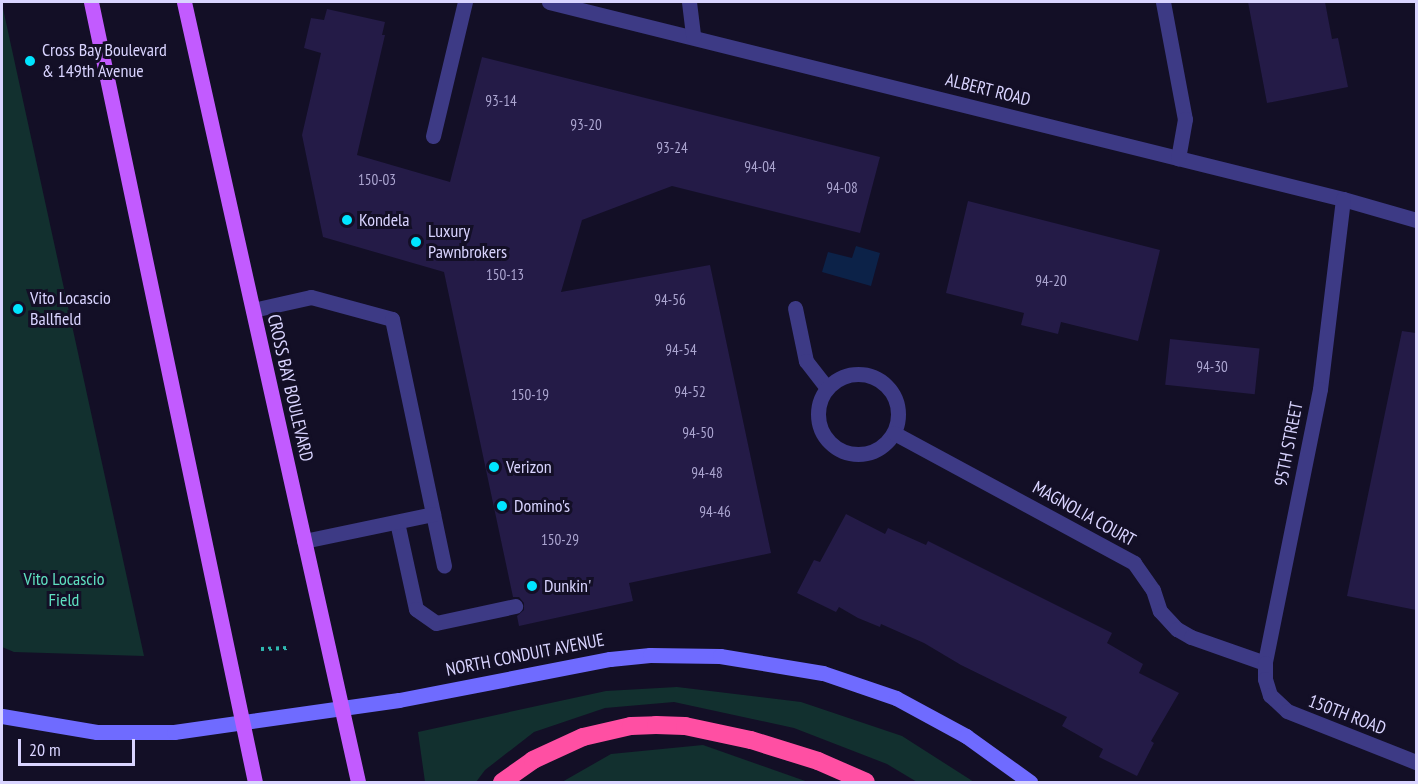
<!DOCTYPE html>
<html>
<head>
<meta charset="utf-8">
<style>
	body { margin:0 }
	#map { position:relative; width:1418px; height:784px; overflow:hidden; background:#130f26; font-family:"PT Sans Narrow",sans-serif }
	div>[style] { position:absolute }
	.green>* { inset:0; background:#12302f }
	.water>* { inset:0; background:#0c2248 }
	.building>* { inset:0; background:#241b47; transform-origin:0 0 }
	.path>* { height:4px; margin-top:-2px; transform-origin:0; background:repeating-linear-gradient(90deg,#2fb8b0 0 3px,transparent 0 7.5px) }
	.lane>* { height:15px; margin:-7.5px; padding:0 7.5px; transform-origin:7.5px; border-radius:7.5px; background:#3d3a85 }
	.lane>.ring { margin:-7.5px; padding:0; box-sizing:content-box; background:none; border:15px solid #3d3a85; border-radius:50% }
	.street>* { height:15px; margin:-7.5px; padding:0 7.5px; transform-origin:7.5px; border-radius:7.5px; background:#3d3a85 }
	.secondary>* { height:15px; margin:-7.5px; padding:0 7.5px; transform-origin:7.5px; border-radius:7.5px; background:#6f6bff }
	.primary>* { height:15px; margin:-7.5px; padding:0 7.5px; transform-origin:7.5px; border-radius:7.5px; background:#c25bff }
	.highway>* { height:18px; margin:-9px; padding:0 9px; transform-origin:9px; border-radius:9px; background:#ff4fa3 }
	.dots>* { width:16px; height:16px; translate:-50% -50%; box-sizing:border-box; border:3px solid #130f26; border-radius:50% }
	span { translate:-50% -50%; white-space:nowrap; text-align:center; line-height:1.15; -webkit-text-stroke:6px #130f26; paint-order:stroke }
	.number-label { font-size:15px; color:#aca6d1 }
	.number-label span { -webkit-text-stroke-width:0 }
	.poi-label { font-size:18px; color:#d9d4ff }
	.left { translate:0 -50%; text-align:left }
	.street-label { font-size:18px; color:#d9d4ff }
	.park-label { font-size:18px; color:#5fe0c0 }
	.frame { position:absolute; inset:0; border:3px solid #d9d4ff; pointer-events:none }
	.scale { position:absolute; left:18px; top:739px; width:117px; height:27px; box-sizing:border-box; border:3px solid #d9d4ff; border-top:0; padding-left:8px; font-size:18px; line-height:21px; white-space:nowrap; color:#d9d4ff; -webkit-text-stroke:4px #130f26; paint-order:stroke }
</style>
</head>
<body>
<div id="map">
	<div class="green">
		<i style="clip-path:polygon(2px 4px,144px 656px,14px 652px,2px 647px)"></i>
		<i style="clip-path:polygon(677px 687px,801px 702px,902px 736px,974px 782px,917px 782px,887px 764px,794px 728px,674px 702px,605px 708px,534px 732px,485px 770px,476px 782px,425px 782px,418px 732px,606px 691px)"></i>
		<i style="clip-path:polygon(703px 745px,808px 782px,562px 782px,611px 754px)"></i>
	</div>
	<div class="water">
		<i style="clip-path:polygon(856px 246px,880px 253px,871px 286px,822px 272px,828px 252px,852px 258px)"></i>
	</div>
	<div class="building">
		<i style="clip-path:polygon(1248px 2px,1325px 2px,1332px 39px,1338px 38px,1348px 87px,1267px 103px)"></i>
		<i style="clip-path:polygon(327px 9px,385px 22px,382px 35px,385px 35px,357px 155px,450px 182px,482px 57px,880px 157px,860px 233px,672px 186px,582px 220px,561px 292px,710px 265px,771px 553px,629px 583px,633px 601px,519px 626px,517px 616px,524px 610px,524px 603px,519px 597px,513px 597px,444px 272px,323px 237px,302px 135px,321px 53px,304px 48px,311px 18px,324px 20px)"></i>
		<i style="clip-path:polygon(968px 201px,1160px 250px,1138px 341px,1061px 322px,1058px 334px,1021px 325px,1024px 313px,946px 293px)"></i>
		<i style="clip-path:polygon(1402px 331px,1416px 333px,1416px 610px,1347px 596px)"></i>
		<i style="left:1170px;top:339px;width:90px;height:46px;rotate:6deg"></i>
		<i style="clip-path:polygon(846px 514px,885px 534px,888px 528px,926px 545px,928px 541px,1112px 633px,1107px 643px,1143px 664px,1139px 673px,1179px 693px,1151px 741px,1154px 743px,1137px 776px,1099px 757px,1103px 749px,1062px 726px,1067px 717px,961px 665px,924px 643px,881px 624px,880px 627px,858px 618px,839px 607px,836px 612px,797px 593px,814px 560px,820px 562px)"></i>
	</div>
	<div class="path">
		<i style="left:261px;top:649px;width:27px;rotate:-2deg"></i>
	</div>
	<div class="lane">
		<i style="left:433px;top:136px;width:138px;rotate:-76.6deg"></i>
		<i style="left:795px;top:308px;width:54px;rotate:78.3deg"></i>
		<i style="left:806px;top:361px;width:34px;rotate:52deg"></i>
		<i style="left:253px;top:310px;width:59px;rotate:-12.6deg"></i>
		<i style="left:311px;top:297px;width:84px;rotate:15.2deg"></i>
		<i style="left:392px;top:319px;width:252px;rotate:78.1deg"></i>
		<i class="ring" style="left:818px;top:374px;width:65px;height:65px"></i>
		<i style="left:894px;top:433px;width:273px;rotate:28.4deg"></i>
		<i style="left:1134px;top:563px;width:33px;rotate:55deg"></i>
		<i style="left:1153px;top:590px;width:22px;rotate:72deg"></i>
		<i style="left:1160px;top:611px;width:25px;rotate:47deg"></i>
		<i style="left:1177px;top:629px;width:16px;rotate:30deg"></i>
		<i style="left:1191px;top:637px;width:78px;rotate:19.4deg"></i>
		<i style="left:397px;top:522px;width:89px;rotate:77.7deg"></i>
		<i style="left:416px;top:609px;width:24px;rotate:35deg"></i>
		<i style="left:436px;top:623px;width:81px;rotate:-12.1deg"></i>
		<i style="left:304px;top:541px;width:132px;rotate:-11.8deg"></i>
	</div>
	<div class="street">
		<i style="left:549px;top:2px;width:818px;rotate:13.93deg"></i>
		<i style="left:1343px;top:199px;width:76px;rotate:16deg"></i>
		<i style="left:689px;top:2px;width:35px;rotate:83deg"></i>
		<i style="left:1163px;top:2px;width:119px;rotate:79.4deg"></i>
		<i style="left:1185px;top:119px;width:40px;rotate:100deg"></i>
		<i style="left:1343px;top:199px;width:191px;rotate:96.9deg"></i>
		<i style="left:1320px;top:389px;width:279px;rotate:101.4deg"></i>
		<i style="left:1265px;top:663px;width:16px;rotate:90deg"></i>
		<i style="left:1265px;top:679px;width:17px;rotate:73deg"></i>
		<i style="left:1270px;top:695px;width:23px;rotate:43deg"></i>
		<i style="left:1287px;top:711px;width:139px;rotate:21.6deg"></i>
	</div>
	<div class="secondary">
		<i style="left:2px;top:716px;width:96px;rotate:9.6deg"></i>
		<i style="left:97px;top:732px;width:77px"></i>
		<i style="left:174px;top:732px;width:227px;rotate:-8.1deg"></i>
		<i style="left:399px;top:700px;width:215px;rotate:-11deg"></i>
		<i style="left:610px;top:659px;width:40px;rotate:-5.7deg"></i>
		<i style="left:650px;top:655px;width:70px;rotate:0.8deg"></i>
		<i style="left:720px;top:656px;width:104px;rotate:9.4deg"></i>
		<i style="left:823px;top:673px;width:77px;rotate:18.9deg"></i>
		<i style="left:896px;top:698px;width:80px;rotate:28.5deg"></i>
		<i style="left:966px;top:736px;width:79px;rotate:35.7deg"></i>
	</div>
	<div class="primary">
		<i style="left:91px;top:2px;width:797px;rotate:78.13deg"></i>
		<i style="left:184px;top:2px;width:799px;rotate:77.42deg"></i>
	</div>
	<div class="highway">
		<i style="left:502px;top:782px;width:38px;rotate:-35deg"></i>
		<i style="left:533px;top:760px;width:55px;rotate:-24.7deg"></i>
		<i style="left:583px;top:737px;width:49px;rotate:-12.9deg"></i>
		<i style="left:631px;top:726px;width:25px;rotate:-2deg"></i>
		<i style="left:656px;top:725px;width:29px;rotate:2deg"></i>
		<i style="left:685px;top:726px;width:67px;rotate:12deg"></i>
		<i style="left:751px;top:740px;width:70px;rotate:17.4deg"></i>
		<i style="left:818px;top:761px;width:52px;rotate:23.6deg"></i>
	</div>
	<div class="dots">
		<i style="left:30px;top:61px;background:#00e5ff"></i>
		<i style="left:347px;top:220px;background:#00e5ff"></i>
		<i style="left:416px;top:242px;background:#00e5ff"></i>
		<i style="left:18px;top:309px;background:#00e5ff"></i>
		<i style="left:494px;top:467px;background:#00e5ff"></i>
		<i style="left:502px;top:506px;background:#00e5ff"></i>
		<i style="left:532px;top:586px;background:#00e5ff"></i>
	</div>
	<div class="number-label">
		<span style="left:501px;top:101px">93-14</span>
		<span style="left:586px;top:125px">93-20</span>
		<span style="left:672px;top:148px">93-24</span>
		<span style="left:760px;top:167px">94-04</span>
		<span style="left:377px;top:180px">150-03</span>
		<span style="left:842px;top:188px">94-08</span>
		<span style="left:505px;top:275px">150-13</span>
		<span style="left:1051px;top:281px">94-20</span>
		<span style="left:670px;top:300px">94-56</span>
		<span style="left:681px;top:350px">94-54</span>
		<span style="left:1212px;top:367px">94-30</span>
		<span style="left:690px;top:392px">94-52</span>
		<span style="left:530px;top:395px">150-19</span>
		<span style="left:698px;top:433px">94-50</span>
		<span style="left:707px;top:473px">94-48</span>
		<span style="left:715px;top:512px">94-46</span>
		<span style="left:560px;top:540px">150-29</span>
	</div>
	<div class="poi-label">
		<span class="left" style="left:42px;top:61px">Cross Bay Boulevard<br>&amp; 149th Avenue</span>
		<span class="left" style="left:359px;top:220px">Kondela</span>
		<span class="left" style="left:428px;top:242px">Luxury<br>Pawnbrokers</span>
		<span class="left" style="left:30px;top:309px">Vito Locascio<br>Ballfield</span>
		<span class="left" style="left:506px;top:467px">Verizon</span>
		<span class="left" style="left:514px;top:506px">Domino's</span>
		<span class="left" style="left:544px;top:586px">Dunkin'</span>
	</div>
	<div class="street-label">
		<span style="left:988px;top:90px;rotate:14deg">ALBERT ROAD</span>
		<span style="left:290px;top:388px;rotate:77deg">CROSS BAY BOULEVARD</span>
		<span style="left:1289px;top:444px;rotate:-79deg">95TH STREET</span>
		<span style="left:1084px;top:514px;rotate:29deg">MAGNOLIA COURT</span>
		<span style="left:525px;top:655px;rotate:-11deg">NORTH CONDUIT AVENUE</span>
		<span style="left:1347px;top:715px;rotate:21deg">150TH ROAD</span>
	</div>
	<div class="park-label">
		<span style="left:64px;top:590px">Vito Locascio<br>Field</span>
	</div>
	<div class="frame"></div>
	<div class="scale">20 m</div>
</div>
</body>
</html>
